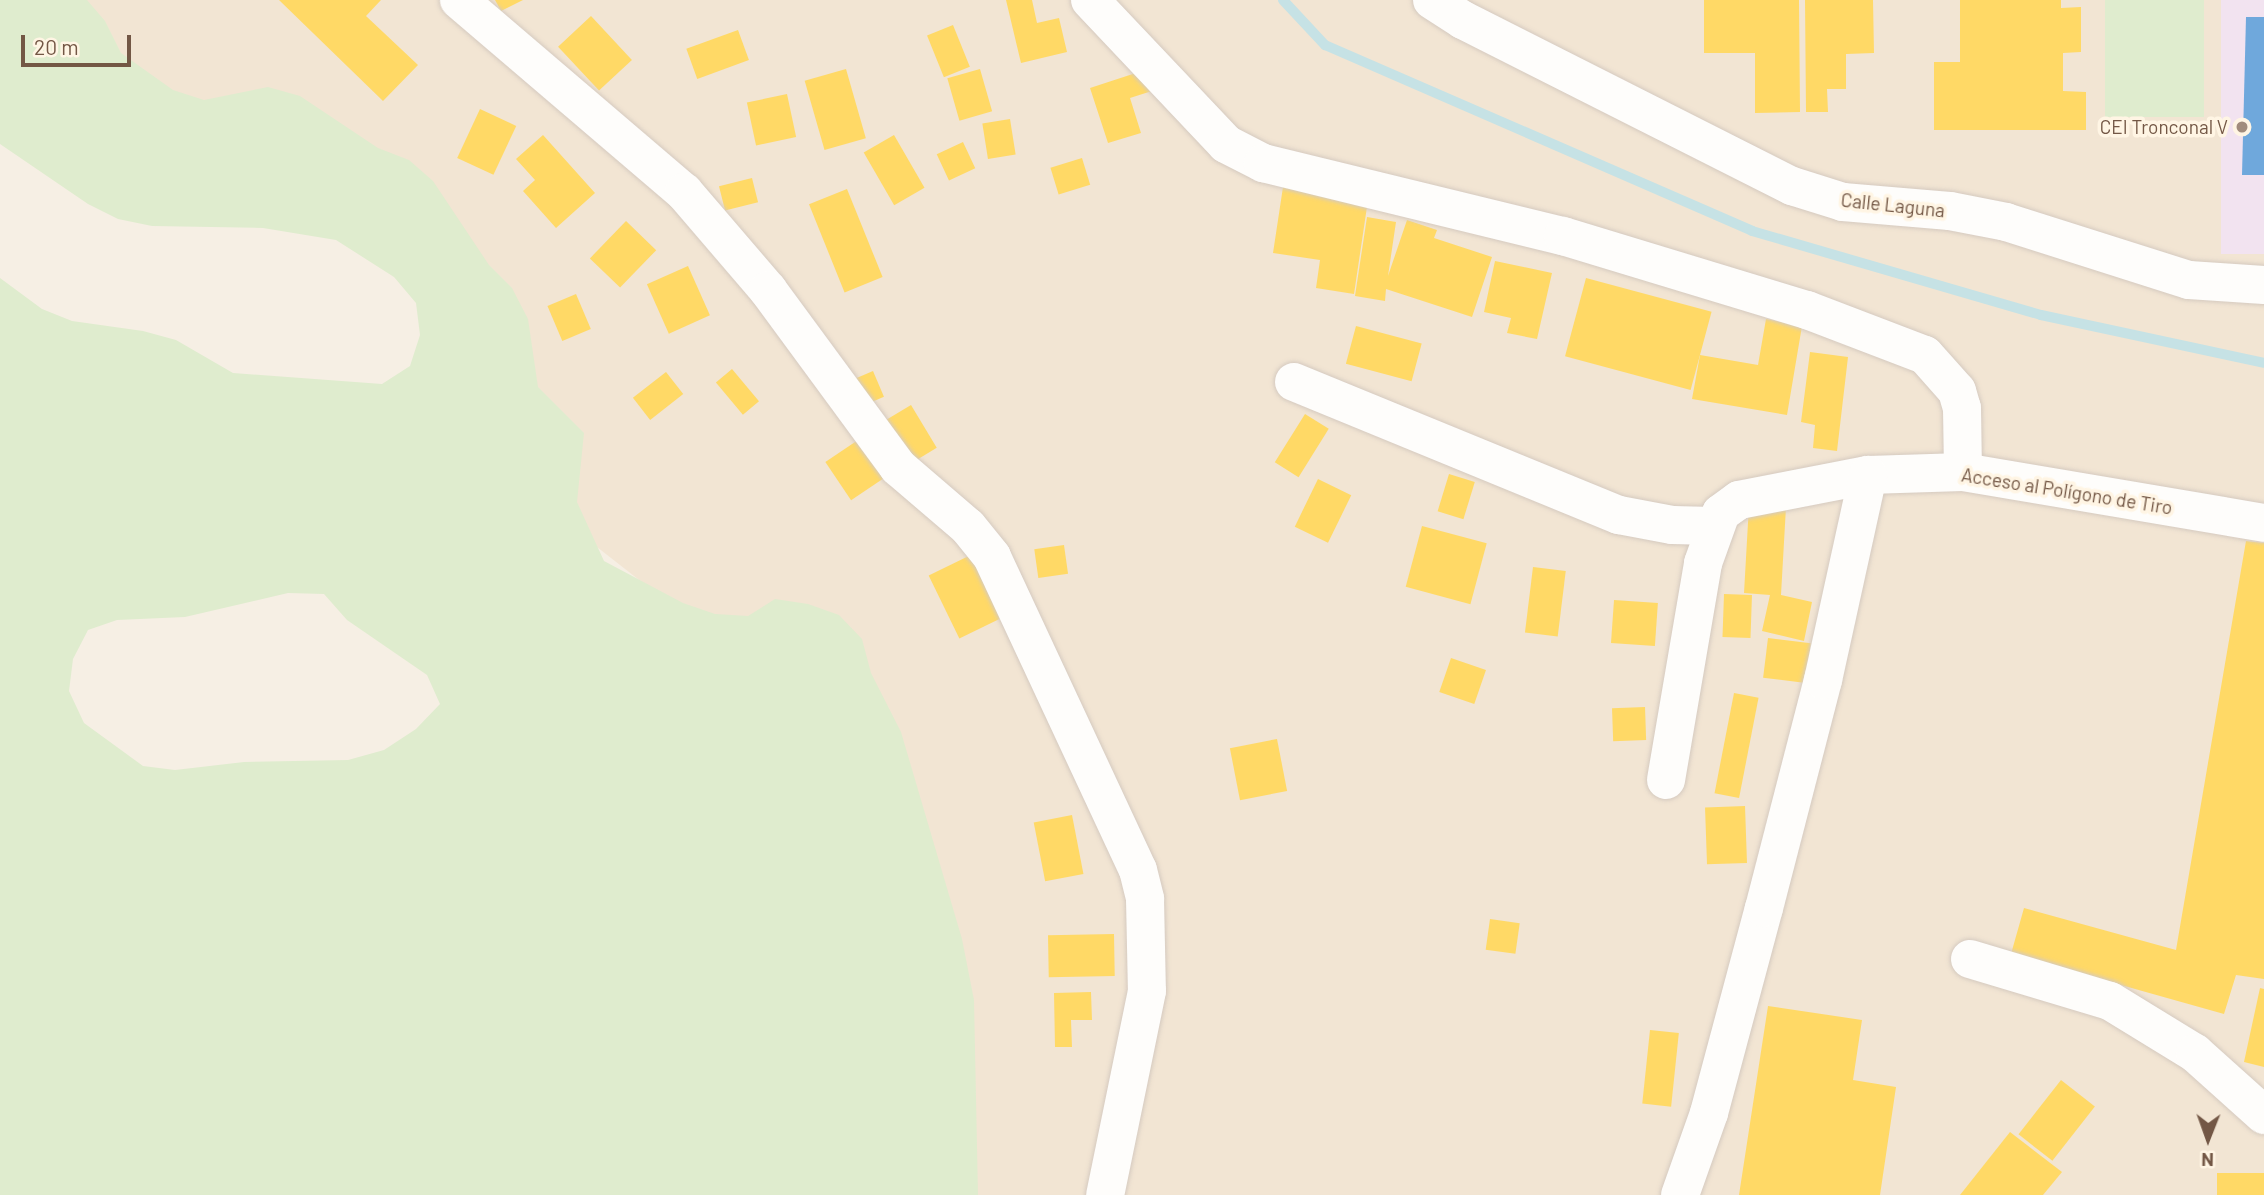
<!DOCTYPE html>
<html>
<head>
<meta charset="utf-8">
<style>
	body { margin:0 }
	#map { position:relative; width:2264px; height:1195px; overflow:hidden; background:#f6efe4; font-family:Barlow,sans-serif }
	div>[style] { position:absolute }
	.residential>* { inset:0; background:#f2e5d3 }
	.education>* { inset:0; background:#f2e3f0; transform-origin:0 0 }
	.green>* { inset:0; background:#dfecce; transform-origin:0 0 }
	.homes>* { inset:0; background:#ffd966; transform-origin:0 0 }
	.schools>* { inset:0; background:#6fa8dc }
	.stream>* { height:10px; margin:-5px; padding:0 5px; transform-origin:5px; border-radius:5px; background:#c6e2e5 }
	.roads { filter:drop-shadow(0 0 2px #d5cac0) drop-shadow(0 0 2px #d5cac0) }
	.minor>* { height:38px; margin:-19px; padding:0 19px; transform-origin:19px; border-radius:19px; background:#fefdfb }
	.dots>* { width:19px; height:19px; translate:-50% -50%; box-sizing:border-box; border:4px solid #fff5e4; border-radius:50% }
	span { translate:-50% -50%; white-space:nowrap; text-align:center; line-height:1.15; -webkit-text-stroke:7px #fff5e4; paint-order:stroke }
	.poi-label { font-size:19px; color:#735745 }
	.right { translate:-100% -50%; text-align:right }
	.street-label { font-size:19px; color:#735745 }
	.north { position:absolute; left:2173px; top:1104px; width:70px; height:70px; -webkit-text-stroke:5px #fff5e4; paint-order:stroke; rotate:181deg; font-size:19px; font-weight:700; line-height:28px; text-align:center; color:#735745 }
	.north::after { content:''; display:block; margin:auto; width:24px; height:32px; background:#735745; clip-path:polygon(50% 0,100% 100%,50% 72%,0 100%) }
	.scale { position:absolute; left:21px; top:35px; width:110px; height:32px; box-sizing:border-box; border:4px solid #735745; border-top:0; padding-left:9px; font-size:21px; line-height:24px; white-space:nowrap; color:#735745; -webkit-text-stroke:5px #fff5e4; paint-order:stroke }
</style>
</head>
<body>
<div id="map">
	<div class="residential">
		<i style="clip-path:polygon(47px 0,2264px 0,2264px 1195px,938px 1195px,675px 608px,588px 540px,517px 354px,175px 107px)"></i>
	</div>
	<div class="education">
		<i style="left:2221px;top:0;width:43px;height:254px"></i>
	</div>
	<div class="green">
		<i style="clip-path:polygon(evenodd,0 0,87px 0,105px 21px,121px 53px,173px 90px,204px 100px,268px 87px,300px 96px,378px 148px,409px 160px,433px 181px,489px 265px,512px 288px,528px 319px,538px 387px,584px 433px,577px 502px,604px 561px,683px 603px,715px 614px,748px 616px,775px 599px,808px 604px,839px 615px,862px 639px,871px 673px,901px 732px,962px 939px,974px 1000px,978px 1195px,0 1195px,0 278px,42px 309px,72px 321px,143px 331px,176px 340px,233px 373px,382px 384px,410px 366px,420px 335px,416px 303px,394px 277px,336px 240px,263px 228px,152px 226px,118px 219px,88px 204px,0 144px,0 0,288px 593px,324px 594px,347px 620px,427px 675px,440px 704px,416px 729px,384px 750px,348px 760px,244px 762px,175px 770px,143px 766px,84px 723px,69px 691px,73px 659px,88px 630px,117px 620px,185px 617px,288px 593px)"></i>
		<i style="left:2105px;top:0;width:99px;height:117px"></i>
	</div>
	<div class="homes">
		<i style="clip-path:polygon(279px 0,381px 0,366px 16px,418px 65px,383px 101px)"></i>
		<i style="clip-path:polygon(495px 0,523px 0,501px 11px)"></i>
		<i style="clip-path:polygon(1006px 0,1032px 0,1037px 23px,1059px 18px,1067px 52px,1021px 63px)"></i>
		<i style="clip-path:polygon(1704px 0,1799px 0,1800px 112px,1755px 113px,1755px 53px,1704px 53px)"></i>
		<i style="clip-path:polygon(1805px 0,1873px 0,1874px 53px,1846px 54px,1846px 89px,1827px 89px,1828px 112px,1806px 112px)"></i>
		<i style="clip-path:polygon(1960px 0,2061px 0,2061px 8px,2081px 7px,2081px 52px,2063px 53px,2063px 91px,2086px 92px,2086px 130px,1934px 130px,1934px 62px,1960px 62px)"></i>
		<i style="left:591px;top:16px;width:60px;height:45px;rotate:47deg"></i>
		<i style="left:953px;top:25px;width:45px;height:28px;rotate:68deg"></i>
		<i style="left:738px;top:30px;width:32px;height:55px;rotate:70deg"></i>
		<i style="left:846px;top:69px;width:72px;height:43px;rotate:74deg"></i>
		<i style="left:980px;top:69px;width:44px;height:34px;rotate:74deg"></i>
		<i style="clip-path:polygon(1148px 69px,1155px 90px,1130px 98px,1141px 133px,1108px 143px,1090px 88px)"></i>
		<i style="left:787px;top:94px;width:44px;height:41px;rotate:78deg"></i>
		<i style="left:480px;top:109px;width:40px;height:54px;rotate:25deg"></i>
		<i style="left:1010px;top:119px;width:36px;height:28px;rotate:81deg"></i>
		<i style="clip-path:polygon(543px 135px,595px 193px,556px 228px,523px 191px,535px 180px,516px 159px)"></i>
		<i style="left:894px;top:135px;width:61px;height:35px;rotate:60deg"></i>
		<i style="left:963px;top:142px;width:29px;height:29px;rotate:65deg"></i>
		<i style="left:1082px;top:158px;width:28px;height:33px;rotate:73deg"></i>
		<i style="left:752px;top:178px;width:25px;height:34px;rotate:76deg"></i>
		<i style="clip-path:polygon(1283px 187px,1368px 200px,1354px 294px,1316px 288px,1320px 260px,1273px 253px)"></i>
		<i style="left:847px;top:189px;width:95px;height:41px;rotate:68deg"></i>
		<i style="clip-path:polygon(1367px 217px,1396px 222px,1388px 276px,1407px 220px,1437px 230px,1434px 238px,1492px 257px,1472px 317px,1386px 289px,1385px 301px,1355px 296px)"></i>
		<i style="left:626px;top:221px;width:42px;height:52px;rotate:44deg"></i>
		<i style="clip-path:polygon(1495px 261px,1552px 273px,1537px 339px,1507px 333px,1511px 318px,1484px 312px)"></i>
		<i style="left:688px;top:266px;width:54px;height:45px;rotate:66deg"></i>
		<i style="left:1586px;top:278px;width:130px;height:81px;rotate:15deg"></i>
		<i style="left:576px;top:294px;width:38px;height:31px;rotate:67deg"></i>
		<i style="clip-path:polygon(1766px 319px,1802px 326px,1787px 415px,1692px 399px,1700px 355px,1758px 365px)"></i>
		<i style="left:1356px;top:326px;width:68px;height:39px;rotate:15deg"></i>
		<i style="clip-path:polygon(1810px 352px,1848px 357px,1837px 451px,1813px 448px,1815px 425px,1801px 422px)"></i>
		<i style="left:732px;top:369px;width:42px;height:21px;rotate:50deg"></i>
		<i style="left:873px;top:371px;width:28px;height:26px;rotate:67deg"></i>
		<i style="left:666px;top:372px;width:28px;height:42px;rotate:52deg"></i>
		<i style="left:911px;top:405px;width:50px;height:36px;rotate:59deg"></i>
		<i style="left:1305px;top:414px;width:28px;height:57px;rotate:32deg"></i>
		<i style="left:861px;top:438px;width:46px;height:43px;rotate:56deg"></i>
		<i style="left:1449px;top:474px;width:27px;height:39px;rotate:17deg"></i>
		<i style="left:1318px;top:479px;width:37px;height:53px;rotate:26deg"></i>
		<i style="clip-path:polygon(1749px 505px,1786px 507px,1781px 595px,1812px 602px,1804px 641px,1762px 631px,1770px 595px,1744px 593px)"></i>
		<i style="left:1422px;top:526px;width:67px;height:63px;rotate:15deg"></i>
		<i style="clip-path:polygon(2246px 541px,2264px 543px,2264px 979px,2236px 975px,2224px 1014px,2011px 954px,2024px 908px,2176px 950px)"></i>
		<i style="left:1064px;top:545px;width:29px;height:30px;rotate:82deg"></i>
		<i style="left:979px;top:551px;width:70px;height:56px;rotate:64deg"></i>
		<i style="left:1533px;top:567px;width:33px;height:66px;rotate:7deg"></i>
		<i style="left:1724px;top:594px;width:28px;height:43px;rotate:2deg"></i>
		<i style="left:1614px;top:600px;width:44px;height:43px;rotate:4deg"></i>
		<i style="left:1768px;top:638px;width:43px;height:40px;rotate:7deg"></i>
		<i style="left:1451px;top:658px;width:37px;height:36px;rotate:19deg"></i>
		<i style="left:1734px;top:693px;width:25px;height:102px;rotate:11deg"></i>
		<i style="left:1645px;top:707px;width:33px;height:33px;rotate:88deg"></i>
		<i style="left:1277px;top:739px;width:53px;height:48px;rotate:79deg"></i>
		<i style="left:1745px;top:806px;width:57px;height:40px;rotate:88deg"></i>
		<i style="left:1072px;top:815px;width:60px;height:39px;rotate:79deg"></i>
		<i style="left:1490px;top:919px;width:30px;height:31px;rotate:8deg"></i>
		<i style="left:1114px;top:934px;width:42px;height:66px;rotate:89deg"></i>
		<i style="clip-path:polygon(2260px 988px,2264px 989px,2264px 1067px,2244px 1062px)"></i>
		<i style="clip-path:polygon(1091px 992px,1092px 1020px,1071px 1020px,1072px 1047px,1055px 1047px,1054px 993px)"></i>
		<i style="clip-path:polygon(1768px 1006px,1862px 1020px,1853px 1080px,1896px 1087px,1880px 1195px,1739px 1195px)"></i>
		<i style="left:1650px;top:1030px;width:29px;height:74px;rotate:6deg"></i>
		<i style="left:2061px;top:1080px;width:43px;height:69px;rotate:38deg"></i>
		<i style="clip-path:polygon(2010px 1132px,2062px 1172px,2043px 1195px,1960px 1195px)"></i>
		<i style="left:2217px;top:1173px;width:47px;height:22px"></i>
	</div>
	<div class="schools">
		<i style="clip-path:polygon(2246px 17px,2264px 17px,2264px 175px,2242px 175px)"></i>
	</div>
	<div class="stream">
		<i style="left:1283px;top:0;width:62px;rotate:47deg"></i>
		<i style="left:1325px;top:45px;width:466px;rotate:23.5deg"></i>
		<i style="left:1752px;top:231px;width:301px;rotate:16.2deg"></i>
		<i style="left:2041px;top:315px;width:228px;rotate:12.1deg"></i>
	</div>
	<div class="roads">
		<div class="minor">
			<i style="left:459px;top:0;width:296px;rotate:40.5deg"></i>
			<i style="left:684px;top:192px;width:129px;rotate:49.4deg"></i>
			<i style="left:768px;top:290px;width:220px;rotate:53.7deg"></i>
			<i style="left:898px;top:467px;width:92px;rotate:40.6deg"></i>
			<i style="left:968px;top:527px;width:38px;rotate:51deg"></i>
			<i style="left:992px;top:557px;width:345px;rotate:65deg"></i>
			<i style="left:1138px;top:870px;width:30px;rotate:76deg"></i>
			<i style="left:1145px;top:899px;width:92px;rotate:88.8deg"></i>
			<i style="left:1147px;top:991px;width:208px;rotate:101.6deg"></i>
			<i style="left:1090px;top:0;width:198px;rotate:46.6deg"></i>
			<i style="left:1226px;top:144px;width:42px;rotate:27.2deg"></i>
			<i style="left:1263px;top:163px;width:309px;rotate:13.7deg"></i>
			<i style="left:1563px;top:236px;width:255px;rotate:16.9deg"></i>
			<i style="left:1807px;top:310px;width:126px;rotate:20.9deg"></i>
			<i style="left:1925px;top:355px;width:48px;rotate:48.4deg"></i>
			<i style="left:1957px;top:391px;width:18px;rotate:74deg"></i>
			<i style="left:1962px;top:408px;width:64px;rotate:89.1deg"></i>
			<i style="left:1432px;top:0;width:37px;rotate:33deg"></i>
			<i style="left:1463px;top:20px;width:369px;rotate:26.8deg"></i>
			<i style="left:1792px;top:186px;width:53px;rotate:17.4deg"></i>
			<i style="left:1843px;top:202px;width:107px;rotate:4.8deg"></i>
			<i style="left:1950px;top:211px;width:57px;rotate:11.1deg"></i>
			<i style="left:2006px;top:222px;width:192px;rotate:17.6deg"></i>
			<i style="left:2189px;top:280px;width:75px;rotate:3.8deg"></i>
			<i style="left:1294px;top:382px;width:351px;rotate:22.3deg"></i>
			<i style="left:1619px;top:515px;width:54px;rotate:10.7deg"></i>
			<i style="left:1672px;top:525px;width:42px;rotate:1.4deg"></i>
			<i style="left:1666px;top:780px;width:220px;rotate:-80.3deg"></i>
			<i style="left:1703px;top:563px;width:53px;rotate:-70.2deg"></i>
			<i style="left:1721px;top:513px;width:22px;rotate:-36deg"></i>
			<i style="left:1739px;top:500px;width:131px;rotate:-11deg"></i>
			<i style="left:1868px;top:475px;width:95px;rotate:-1.8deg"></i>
			<i style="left:1963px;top:472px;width:305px;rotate:9.6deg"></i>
			<i style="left:1970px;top:959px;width:146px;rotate:16.7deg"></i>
			<i style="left:2110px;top:1001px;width:100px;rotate:31.5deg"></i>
			<i style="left:2195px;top:1053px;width:93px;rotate:41.9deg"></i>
			<i style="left:1680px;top:1195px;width:87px;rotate:-70.5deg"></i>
			<i style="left:1709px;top:1113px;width:212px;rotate:-75deg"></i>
			<i style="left:1764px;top:908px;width:236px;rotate:-75.5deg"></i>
			<i style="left:1823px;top:680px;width:210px;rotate:-77.6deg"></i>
		</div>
	</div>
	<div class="dots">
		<i style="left:2242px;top:127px;background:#a18c7d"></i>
	</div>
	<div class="poi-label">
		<span class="right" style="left:2228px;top:127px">CEI Tronconal V</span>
	</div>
	<div class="street-label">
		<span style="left:1893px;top:205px;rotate:6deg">Calle Laguna</span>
		<span style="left:2067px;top:491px;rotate:9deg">Acceso al Polígono de Tiro</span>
	</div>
	<div class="north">N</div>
	<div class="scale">20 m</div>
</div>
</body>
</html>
